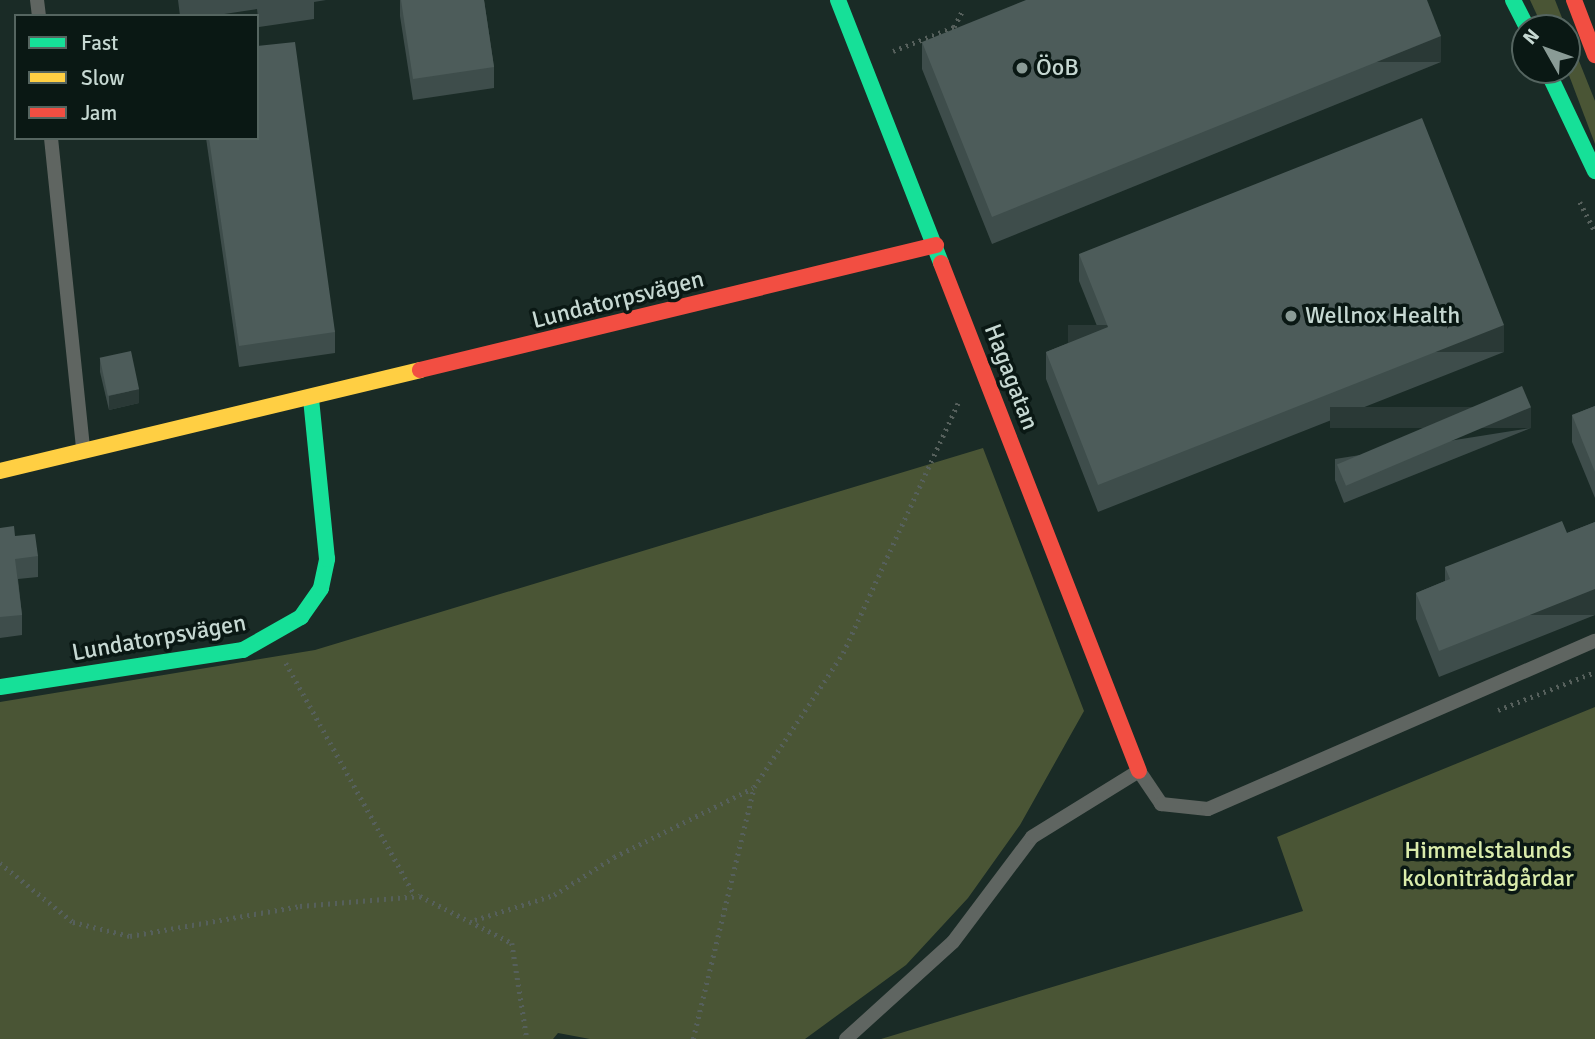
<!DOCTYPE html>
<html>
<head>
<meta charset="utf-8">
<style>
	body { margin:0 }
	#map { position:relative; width:1595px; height:1039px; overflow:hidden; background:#1a2b26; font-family:Signika,sans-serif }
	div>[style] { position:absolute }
	.green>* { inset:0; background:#4a5535 }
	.path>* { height:4.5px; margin-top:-2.25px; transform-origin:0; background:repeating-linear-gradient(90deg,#56605c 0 2px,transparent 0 7px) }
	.lane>* { height:14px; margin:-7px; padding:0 7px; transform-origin:7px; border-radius:7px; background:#5f6561 }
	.fast>* { height:16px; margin:-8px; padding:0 8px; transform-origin:8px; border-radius:8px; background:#16e098 }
	.slow>* { height:16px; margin:-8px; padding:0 8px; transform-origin:8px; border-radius:8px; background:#ffcf43 }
	.jam>* { height:16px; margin:-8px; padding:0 8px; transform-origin:8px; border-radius:8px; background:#f24e42 }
	.wall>* { inset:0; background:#3e4d4b }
	.shaded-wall>* { inset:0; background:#2a3936; transform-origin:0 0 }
	.building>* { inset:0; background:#4d5c5a; transform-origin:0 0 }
	.dots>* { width:19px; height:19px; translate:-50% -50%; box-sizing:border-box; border:4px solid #0a1814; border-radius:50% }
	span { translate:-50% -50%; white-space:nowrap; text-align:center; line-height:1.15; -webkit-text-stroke:7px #0a1814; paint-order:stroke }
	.poi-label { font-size:24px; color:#c6d8d2 }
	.left { translate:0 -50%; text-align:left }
	.street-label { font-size:24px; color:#c6d8d2 }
	.park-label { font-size:24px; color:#daecab }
	.legend { position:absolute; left:14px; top:14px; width:245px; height:126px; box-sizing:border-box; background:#0a1814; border:2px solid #556560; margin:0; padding:9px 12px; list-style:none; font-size:21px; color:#c6d8d2 }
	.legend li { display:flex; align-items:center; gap:14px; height:35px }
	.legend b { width:35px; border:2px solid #556560 }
	.north { position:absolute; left:1511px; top:14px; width:70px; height:70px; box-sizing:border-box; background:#0a1814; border:2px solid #556560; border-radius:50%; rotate:310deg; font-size:19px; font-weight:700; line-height:28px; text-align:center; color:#c6d8d2 }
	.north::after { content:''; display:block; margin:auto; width:24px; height:32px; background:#8a9b96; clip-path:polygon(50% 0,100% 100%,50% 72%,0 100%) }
</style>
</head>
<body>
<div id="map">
	<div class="green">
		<i style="clip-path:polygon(1530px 0,1555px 0,1566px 28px,1543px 28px)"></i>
		<i style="clip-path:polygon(1567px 31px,1595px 101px,1595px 144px,1567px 70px)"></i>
		<i style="clip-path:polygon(983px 448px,1084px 711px,1020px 825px,968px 898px,906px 965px,805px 1039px,590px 1039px,558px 1033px,553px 1039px,0 1039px,0 702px,315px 650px)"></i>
		<i style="clip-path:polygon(1595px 707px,1595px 1039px,881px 1039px,1303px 911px,1277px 837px)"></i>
	</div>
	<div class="path">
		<i style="left:893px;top:51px;width:66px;rotate:-21.5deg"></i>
		<i style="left:954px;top:27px;width:18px;rotate:-63deg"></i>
		<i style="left:1580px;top:202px;width:34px;rotate:63deg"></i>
		<i style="left:286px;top:663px;width:266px;rotate:61deg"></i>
		<i style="left:1498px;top:710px;width:104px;rotate:-21.4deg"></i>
		<i style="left:0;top:863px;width:94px;rotate:38.9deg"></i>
		<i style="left:73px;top:922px;width:59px;rotate:13.8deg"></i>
		<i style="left:130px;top:936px;width:173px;rotate:-10deg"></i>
		<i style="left:300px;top:906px;width:120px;rotate:-4.8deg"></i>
		<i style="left:420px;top:896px;width:103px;rotate:27.1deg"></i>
		<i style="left:512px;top:943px;width:97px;rotate:81.1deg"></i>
		<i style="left:475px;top:920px;width:83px;rotate:-17.6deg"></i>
		<i style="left:554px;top:895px;width:71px;rotate:-32.3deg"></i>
		<i style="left:614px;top:857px;width:155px;rotate:-26.4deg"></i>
		<i style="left:693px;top:1039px;width:259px;rotate:-76.4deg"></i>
		<i style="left:754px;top:787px;width:161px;rotate:-56.4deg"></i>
		<i style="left:843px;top:653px;width:275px;rotate:-65.3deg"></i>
	</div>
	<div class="lane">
		<i style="left:37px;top:0;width:16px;rotate:83deg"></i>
		<i style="left:51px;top:138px;width:314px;rotate:84.1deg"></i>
		<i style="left:846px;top:1039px;width:144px;rotate:-42.2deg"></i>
		<i style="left:953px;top:942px;width:131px;rotate:-53deg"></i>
		<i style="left:1032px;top:837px;width:126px;rotate:-31.7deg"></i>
		<i style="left:1139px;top:771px;width:40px;rotate:56deg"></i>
		<i style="left:1161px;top:804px;width:47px;rotate:6.1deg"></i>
		<i style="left:1208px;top:809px;width:422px;rotate:-23.5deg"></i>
	</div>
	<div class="fast">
		<i style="left:838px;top:0;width:282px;rotate:68.6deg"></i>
		<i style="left:1513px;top:0;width:31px;rotate:63deg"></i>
		<i style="left:1547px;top:70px;width:112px;rotate:64.6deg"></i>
		<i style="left:0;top:687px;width:246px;rotate:-8.7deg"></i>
		<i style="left:243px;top:650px;width:67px;rotate:-29.6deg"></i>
		<i style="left:301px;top:617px;width:35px;rotate:-55deg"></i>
		<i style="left:321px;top:588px;width:30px;rotate:-78deg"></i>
		<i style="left:327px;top:559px;width:162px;rotate:-95.7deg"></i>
	</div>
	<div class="slow">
		<i style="left:0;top:471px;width:432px;rotate:-13.5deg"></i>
	</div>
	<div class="jam">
		<i style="left:1574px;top:0;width:59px;rotate:69.1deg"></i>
		<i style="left:941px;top:263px;width:545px;rotate:68.71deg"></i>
		<i style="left:420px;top:370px;width:531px;rotate:-13.62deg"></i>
	</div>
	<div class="wall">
		<i style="clip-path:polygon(178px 0,326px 0,314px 2px,314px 19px,259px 27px,257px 9px,211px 16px,180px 16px)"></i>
		<i style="clip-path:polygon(400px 0,484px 0,494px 67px,494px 88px,413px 100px,400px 16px)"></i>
		<i style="clip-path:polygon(922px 42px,1441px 62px,992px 244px,922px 69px)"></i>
		<i style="clip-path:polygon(206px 138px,257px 138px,335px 332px,335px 353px,239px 367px)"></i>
		<i style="clip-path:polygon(1079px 254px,1504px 352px,1098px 512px,1046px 379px,1046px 352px,1099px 331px,1079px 281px)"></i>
		<i style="clip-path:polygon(100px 358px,139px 403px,109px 410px,100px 372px)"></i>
		<i style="clip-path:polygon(1595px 406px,1595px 498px,1572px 442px,1572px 415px)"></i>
		<i style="clip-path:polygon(1531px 428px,1344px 503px,1335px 480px,1335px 459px)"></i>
		<i style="clip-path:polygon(1595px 522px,1595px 615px,1439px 677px,1416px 619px,1416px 593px,1445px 581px,1445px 567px,1567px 533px)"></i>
		<i style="clip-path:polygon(0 528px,38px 556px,38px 577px,18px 579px,22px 615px,22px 635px,0 638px)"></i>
	</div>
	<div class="shaded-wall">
		<i style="left:1441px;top:36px;width:26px;height:484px;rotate:90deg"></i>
		<i style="left:1504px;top:325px;width:27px;height:436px;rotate:90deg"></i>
		<i style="clip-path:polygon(139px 389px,139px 403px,109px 410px,109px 396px)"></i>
		<i style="left:1531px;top:407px;width:21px;height:201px;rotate:90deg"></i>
		<i style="left:1595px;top:589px;width:26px;height:168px;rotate:90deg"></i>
	</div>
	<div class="building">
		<i style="clip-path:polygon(401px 0,484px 0,494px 67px,413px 79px)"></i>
		<i style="clip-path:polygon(1026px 0,1427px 0,1441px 36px,992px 217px,922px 42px)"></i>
		<i style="clip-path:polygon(295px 42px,335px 332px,239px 346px,209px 138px,257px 138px,257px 46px)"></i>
		<i style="clip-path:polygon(1422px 118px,1504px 325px,1098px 485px,1046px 352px,1108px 327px,1079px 254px)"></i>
		<i style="left:131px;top:351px;width:39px;height:32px;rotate:78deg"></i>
		<i style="left:1522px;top:386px;width:23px;height:201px;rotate:67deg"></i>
		<i style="clip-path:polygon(1595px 406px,1595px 472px,1572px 415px)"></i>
		<i style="clip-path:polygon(1562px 521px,1567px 533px,1595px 522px,1595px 589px,1439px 651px,1416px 593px,1450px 579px,1445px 567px)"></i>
		<i style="clip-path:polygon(14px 526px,15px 536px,35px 534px,38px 556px,15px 559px,22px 615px,0 617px,0 528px)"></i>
	</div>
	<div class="dots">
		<i style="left:1022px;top:68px;background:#8a9b96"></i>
		<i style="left:1291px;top:316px;background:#8a9b96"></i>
	</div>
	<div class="poi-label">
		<span class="left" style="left:1036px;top:68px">ÖoB</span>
		<span class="left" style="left:1305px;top:316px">Wellnox Health</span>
	</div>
	<div class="street-label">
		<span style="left:618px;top:300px;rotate:-14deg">Lundatorpsvägen</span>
		<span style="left:1011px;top:377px;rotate:69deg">Hagagatan</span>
		<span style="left:159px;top:638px;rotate:-10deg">Lundatorpsvägen</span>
	</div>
	<div class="park-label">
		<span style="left:1488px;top:865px">Himmelstalunds<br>koloniträdgårdar</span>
	</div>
	<ul class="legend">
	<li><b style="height:9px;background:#16e098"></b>Fast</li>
	<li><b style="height:9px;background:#ffcf43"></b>Slow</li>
	<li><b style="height:9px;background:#f24e42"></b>Jam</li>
	</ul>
	<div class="north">N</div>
</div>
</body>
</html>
